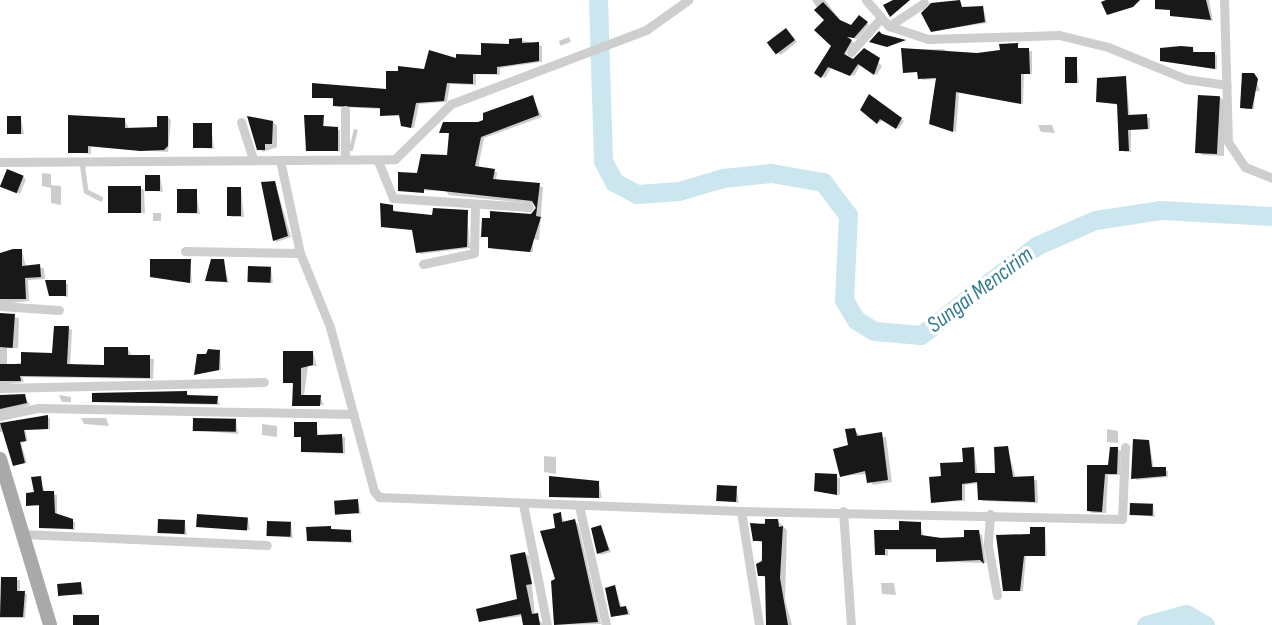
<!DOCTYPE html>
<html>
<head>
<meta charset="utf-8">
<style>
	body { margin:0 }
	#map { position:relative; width:1272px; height:625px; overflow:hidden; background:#fff; font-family:"Sofia Sans Condensed",sans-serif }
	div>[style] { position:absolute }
	.shadow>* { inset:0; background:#0003; transform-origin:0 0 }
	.river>* { height:19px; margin:-9.5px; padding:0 9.5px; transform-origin:9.5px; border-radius:9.5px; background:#cbe6ef }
	.building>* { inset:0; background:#181818; transform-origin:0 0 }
	.lane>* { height:4.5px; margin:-2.25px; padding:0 2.25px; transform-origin:2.25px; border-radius:2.25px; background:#cecece }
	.street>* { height:9px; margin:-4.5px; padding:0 4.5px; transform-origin:4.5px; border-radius:4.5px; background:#cecece }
	.primary>* { height:14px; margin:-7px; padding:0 7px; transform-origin:7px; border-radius:7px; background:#a9a9a9 }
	span { translate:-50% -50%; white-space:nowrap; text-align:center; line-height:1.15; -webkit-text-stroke:7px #fff; paint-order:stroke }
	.water-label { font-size:23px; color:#377c92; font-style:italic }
</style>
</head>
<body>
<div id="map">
	<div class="shadow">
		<i style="clip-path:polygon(812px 0,825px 0,842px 23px,852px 27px,859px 17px,869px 25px,857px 39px,843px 36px,854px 43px,846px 52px,848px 59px,854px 60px,867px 52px,882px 66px,877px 75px,861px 64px,854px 76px,832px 67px,825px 78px,817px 73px,834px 46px,826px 21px)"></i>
		<i style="clip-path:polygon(1157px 0,1209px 0,1213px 21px,1175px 16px,1172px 10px,1156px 8px)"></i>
		<i style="clip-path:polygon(983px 7px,987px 23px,932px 31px)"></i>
		<i style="clip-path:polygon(789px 32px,797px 42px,781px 55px,778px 53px)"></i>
		<i style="left:569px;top:37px;width:5px;height:11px;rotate:68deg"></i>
		<i style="clip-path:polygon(521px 40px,542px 46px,542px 62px,500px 68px,500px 75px,476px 74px,476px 85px,450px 84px,447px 102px,419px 104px,414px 128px,407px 127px,401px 116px,382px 115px,382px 109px,338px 107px,335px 99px,314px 97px,387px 91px,425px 71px,483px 57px)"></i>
		<i style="clip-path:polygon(943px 49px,959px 56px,1032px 51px,1032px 74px,1024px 74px,1023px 104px,959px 92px,956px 132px,934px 124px,937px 79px,922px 80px,919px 72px,905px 72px,903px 50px)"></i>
		<i style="clip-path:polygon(1193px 49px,1196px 54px,1217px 55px,1217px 69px,1164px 61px)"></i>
		<i style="clip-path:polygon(1076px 59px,1079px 83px,1070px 83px,1067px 82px)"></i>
		<i style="clip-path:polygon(1254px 75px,1260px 91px,1255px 91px,1254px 109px,1244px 109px)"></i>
		<i style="clip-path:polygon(1126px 78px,1130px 117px,1150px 118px,1150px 129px,1131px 130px,1131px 152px,1124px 152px,1119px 105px,1101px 102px)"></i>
		<i style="clip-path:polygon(870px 96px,904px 121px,899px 129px,883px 120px,878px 123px)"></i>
		<i style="clip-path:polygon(533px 97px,542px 117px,484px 138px,478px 168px,497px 172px,496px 181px,543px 187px,539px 240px,533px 239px,533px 252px,493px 249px,490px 238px,483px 236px,530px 216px,537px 204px,449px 195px,446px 191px,400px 190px,449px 157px,451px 134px,441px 132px,479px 124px)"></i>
		<i style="clip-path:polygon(1219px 97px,1224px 100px,1224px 156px,1203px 155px,1198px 152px)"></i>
		<i style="clip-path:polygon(168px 117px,171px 120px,168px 152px,91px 147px,91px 154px,70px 152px,125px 120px,129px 129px,158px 129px)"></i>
		<i style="clip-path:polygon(323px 117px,325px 128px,340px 130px,340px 151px,310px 151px)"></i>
		<i style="clip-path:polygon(21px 118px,24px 134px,9px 133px)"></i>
		<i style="clip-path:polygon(272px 122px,277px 125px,277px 147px,263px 152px,259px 149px)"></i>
		<i style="clip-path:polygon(211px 125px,214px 149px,194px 147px)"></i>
		<i style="clip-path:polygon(1038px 125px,1052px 125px,1055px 133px,1041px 132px)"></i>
		<i style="left:354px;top:129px;width:4px;height:22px;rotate:14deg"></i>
		<i style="clip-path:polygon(7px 171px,26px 179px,20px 194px,4px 187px)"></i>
		<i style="clip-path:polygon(42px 173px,51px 174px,51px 185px,61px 186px,61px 205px,51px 203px,51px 188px,42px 186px)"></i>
		<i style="clip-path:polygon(160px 176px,163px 192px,146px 190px)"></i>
		<i style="clip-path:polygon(275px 182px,291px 237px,277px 242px,274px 240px)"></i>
		<i style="clip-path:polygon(140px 188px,144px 190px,145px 213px,109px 212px)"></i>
		<i style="clip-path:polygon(241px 189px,244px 217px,232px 217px,229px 215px)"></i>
		<i style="clip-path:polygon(196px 191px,200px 214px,180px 213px)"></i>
		<i style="clip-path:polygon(392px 207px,396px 213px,434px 217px,467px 212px,470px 248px,420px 254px,414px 230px,382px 226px)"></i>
		<i style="left:153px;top:213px;width:8px;height:8px"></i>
		<i style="clip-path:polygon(22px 251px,26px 267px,44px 268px,45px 279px,28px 280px,29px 301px,0 304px,0 254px)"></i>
		<i style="clip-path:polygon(190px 261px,192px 283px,171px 281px,171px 278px)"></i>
		<i style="clip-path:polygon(223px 261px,229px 283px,207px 280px)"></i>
		<i style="clip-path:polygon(271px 269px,273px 283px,249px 281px)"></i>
		<i style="clip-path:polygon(47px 282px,68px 284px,68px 297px,50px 294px)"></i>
		<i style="clip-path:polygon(0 314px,19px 318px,18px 348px,7px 348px,7px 366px,54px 354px,68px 328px,72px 330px,70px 366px,105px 367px,128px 349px,132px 356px,154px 359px,153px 379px,22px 377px,24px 382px,0 385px)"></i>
		<i style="clip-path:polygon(220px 351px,221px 370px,196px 374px)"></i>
		<i style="clip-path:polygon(313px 352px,317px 366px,308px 366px,304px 396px,320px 397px,324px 405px,296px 404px,295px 384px,285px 382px)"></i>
		<i style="clip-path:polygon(187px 393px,189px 397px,217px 398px,220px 405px,94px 401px)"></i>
		<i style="clip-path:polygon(59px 395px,71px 397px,71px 402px,62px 402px)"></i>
		<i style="clip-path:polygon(0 396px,24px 396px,30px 405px,0 413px)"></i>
		<i style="clip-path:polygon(50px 418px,50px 429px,25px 430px,28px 441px,21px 443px,27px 463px,15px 464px,7px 431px,0 432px,0 425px)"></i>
		<i style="clip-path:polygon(81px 418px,106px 418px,109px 426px,84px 424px)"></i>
		<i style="clip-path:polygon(236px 421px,238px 434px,194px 430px)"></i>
		<i style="clip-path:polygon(262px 424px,277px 426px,277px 437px,262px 435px)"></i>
		<i style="clip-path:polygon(316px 424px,319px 436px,345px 437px,345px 454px,302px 451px,302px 437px,295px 436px)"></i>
		<i style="clip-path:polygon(1107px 429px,1118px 431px,1118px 443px,1107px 442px)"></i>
		<i style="clip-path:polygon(855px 430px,861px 437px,886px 437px,892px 482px,873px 485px,867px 474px,841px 476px)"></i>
		<i style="clip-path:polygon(1149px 441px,1154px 469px,1168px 471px,1168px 477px,1136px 480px)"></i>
		<i style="clip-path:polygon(1007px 448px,1016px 478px,1037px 480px,1038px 503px,983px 501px,979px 483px,965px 485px,965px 501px,933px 502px,942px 478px,965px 464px,974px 449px,978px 475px,996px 474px)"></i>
		<i style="clip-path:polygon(1117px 449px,1121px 451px,1120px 475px,1108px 475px,1106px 513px,1092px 513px,1088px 510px,1088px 466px,1110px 467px)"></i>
		<i style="clip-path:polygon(544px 456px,556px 457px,556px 474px,544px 472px)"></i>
		<i style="clip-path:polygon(816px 475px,840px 478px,840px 495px,816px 490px)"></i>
		<i style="clip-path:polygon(551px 477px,599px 483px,602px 498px,554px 497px)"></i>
		<i style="clip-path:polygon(40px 478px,45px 493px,57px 495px,57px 515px,75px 522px,75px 530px,41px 527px,40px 506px,28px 505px)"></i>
		<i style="clip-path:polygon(736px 488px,739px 503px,719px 500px)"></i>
		<i style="clip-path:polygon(358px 501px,361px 514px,336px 513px)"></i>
		<i style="clip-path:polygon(1153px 506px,1155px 517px,1132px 514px)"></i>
		<i style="clip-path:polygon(560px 514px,565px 523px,578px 523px,601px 624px,554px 625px)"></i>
		<i style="clip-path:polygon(248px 519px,250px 530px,198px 526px)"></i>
		<i style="clip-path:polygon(778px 521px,787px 530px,785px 600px,792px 625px,768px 625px,767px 578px,760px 575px,763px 543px,754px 540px,752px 525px)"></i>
		<i style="clip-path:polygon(185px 522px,187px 535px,159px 532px)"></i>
		<i style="clip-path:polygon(291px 524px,293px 538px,268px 535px)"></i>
		<i style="clip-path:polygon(920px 524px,924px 537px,966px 538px,982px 534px,986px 563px,941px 562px,937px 550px,888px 550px,888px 556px,877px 554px,901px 532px)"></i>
		<i style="clip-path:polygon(601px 527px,611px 552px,601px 555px,599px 553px)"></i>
		<i style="clip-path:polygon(1045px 529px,1047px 556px,1026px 556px,1023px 591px,1005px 590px,1032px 536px)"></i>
		<i style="clip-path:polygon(350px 531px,353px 543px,309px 540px)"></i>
		<i style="clip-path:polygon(525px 554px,529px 556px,535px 616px,544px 625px,525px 625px,523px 616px,481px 621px,519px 601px)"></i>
		<i style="clip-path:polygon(2px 578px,20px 580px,20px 592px,27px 594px,25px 618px,0 618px)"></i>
		<i style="clip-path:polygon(881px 583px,894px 583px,896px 595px,882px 594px)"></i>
		<i style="clip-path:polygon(81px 584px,84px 595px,59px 594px)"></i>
		<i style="clip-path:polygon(615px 587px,622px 608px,629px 609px,630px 615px,613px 616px)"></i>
	</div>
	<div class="river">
		<i style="left:598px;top:0;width:161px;rotate:88.2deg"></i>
		<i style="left:603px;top:161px;width:24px;rotate:62deg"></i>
		<i style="left:614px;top:182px;width:26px;rotate:28deg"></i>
		<i style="left:637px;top:194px;width:42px;rotate:-4.1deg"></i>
		<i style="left:679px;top:191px;width:46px;rotate:-16.5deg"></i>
		<i style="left:723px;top:178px;width:48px;rotate:-5.9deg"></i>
		<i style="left:771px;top:173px;width:53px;rotate:9.8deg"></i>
		<i style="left:823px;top:182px;width:41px;rotate:52.9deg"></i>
		<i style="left:848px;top:215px;width:85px;rotate:92.7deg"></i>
		<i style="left:844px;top:300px;width:23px;rotate:59deg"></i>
		<i style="left:856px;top:320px;width:21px;rotate:31deg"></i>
		<i style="left:874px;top:331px;width:47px;rotate:4.9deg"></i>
		<i style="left:921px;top:335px;width:145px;rotate:-37.7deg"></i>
		<i style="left:1036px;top:246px;width:64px;rotate:-23.8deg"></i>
		<i style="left:1095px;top:220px;width:66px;rotate:-8.7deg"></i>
		<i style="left:1160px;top:210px;width:112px;rotate:3.1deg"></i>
		<i style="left:1146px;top:625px;width:41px;rotate:-15.4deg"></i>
		<i style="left:1186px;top:614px;width:22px;rotate:30deg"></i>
	</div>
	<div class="building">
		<i style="clip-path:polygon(893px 0,910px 0,890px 17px,883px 5px)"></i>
		<i style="clip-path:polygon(960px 0,962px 7px,983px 6px,985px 22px,931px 32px,921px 13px,931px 3px)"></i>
		<i style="clip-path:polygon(1106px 0,1140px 0,1133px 7px,1107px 15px,1101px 2px)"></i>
		<i style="clip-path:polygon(1155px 0,1206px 0,1211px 20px,1170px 16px,1170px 10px,1155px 9px)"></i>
		<i style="clip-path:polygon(823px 2px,840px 20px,851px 25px,859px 15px,868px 22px,854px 38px,847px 37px,852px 40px,844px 54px,853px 59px,864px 48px,880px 58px,874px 75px,858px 64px,850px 76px,828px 67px,821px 78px,814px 73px,831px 46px,814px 30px,824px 20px,814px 10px)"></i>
		<i style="left:786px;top:28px;width:15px;height:24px;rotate:53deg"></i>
		<i style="clip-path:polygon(879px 31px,882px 34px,906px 40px,887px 47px,869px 42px)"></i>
		<i style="clip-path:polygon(522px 38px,522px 43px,539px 42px,539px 61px,497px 67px,497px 74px,473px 74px,473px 84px,447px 83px,444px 101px,416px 103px,411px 128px,401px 126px,399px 115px,380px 116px,380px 108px,333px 106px,333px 98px,312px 98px,312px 83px,386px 89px,386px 71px,398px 71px,398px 66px,424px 69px,429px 50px,456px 58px,456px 54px,481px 55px,481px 43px,509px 44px,509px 39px)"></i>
		<i style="clip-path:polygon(1018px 43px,1018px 48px,1029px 48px,1030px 74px,1021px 74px,1021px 104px,956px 92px,953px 132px,929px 124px,936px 78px,918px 79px,917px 72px,903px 73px,901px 48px,977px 53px,1000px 50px,999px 44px)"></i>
		<i style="clip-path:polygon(1181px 46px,1193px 47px,1193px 52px,1215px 52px,1215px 69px,1160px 61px,1160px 48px)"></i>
		<i style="left:1065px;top:57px;width:12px;height:26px"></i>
		<i style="clip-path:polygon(1242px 73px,1254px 73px,1258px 79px,1252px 109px,1240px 108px)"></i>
		<i style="clip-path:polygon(1126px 76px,1128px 115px,1147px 114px,1148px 129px,1128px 130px,1129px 151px,1119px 151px,1117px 104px,1096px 102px,1097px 78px)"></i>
		<i style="clip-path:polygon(869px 94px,902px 118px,896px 129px,880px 119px,877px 124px,860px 110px)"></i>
		<i style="clip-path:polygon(533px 95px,539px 115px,481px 137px,475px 166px,495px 169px,493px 179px,540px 183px,536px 216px,541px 217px,530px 252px,488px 248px,488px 237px,481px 237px,482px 218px,490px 218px,490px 211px,531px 214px,536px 208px,532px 201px,424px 189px,424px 193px,398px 191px,398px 172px,417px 173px,421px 154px,447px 155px,449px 133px,439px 133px,443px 122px,478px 122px,483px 120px,483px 113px)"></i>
		<i style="left:1198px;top:95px;width:22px;height:58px;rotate:3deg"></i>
		<i style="clip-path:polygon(68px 115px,125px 118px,125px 128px,157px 127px,157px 116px,168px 116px,168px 146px,164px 150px,140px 151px,88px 146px,88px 153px,68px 153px)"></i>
		<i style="clip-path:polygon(304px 115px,324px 115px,323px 126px,338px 127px,338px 151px,306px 151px)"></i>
		<i style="left:7px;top:116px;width:14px;height:18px"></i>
		<i style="clip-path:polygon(247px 116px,273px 121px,272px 144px,265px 144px,265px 150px,257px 150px)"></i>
		<i style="left:193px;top:123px;width:19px;height:25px"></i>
		<i style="left:7px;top:169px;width:18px;height:19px;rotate:22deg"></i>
		<i style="left:145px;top:175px;width:15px;height:16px"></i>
		<i style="clip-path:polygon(275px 181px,288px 236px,273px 241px,261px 182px)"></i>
		<i style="left:108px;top:186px;width:33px;height:27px"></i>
		<i style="left:227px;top:187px;width:14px;height:29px"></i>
		<i style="left:197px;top:189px;width:24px;height:20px;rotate:90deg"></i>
		<i style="clip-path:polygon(380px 203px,393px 205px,393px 211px,432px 215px,433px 208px,468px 210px,467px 247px,416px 253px,412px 230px,381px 227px)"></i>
		<i style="clip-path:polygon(13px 249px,22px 249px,22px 266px,40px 264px,41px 277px,25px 278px,26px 299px,0 299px,0 253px)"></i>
		<i style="clip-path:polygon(150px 259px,191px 259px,190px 283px,150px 277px)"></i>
		<i style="clip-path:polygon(211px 259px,224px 259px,227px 282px,205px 281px)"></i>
		<i style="left:248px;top:266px;width:23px;height:16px;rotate:2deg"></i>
		<i style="clip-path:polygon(45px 280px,66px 280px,66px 296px,49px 296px)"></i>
		<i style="left:0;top:313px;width:15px;height:34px;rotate:4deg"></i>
		<i style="clip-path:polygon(54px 326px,69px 326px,67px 364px,104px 365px,104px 347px,128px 347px,128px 355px,150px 355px,150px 378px,20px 376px,21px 381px,0 381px,0 364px,21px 364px,21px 352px,52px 353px)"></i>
		<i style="clip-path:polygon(208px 349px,220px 350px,219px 370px,194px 375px,197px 354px,206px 354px)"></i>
		<i style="clip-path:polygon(283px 351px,313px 351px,313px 365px,301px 368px,301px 395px,321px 395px,320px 406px,292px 406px,293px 383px,283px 383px)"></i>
		<i style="clip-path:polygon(187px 391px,187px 395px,218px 396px,217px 404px,92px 402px,92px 393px)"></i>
		<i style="clip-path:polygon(25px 394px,27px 403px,0 409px,0 395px)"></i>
		<i style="clip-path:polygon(48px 415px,48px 429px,24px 430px,26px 441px,20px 442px,25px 463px,13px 466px,0 423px)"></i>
		<i style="left:193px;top:418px;width:43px;height:13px;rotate:1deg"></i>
		<i style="clip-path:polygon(294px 422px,317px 422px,317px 435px,342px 434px,343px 453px,301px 452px,301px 437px,294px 437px)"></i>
		<i style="clip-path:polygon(855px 428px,857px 436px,882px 432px,888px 480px,867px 483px,865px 471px,840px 477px,833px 449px,848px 445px,845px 429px)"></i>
		<i style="clip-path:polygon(1133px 439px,1149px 440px,1152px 467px,1166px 467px,1166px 476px,1131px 479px)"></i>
		<i style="clip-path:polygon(1008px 446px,1013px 477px,1034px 476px,1035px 502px,978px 500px,977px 482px,962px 484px,962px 500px,931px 503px,929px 477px,941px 476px,940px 463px,963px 462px,962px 448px,974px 447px,975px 473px,995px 473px,994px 447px)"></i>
		<i style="clip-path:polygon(1110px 447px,1118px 447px,1117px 474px,1105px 474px,1102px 512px,1087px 511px,1087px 465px,1108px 465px)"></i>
		<i style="clip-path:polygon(815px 473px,837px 474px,837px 495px,814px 491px)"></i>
		<i style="clip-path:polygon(41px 476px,43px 491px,54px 491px,55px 513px,73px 519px,73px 529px,39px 528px,39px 505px,26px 506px,26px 493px,34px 492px,31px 477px)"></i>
		<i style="clip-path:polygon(549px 476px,599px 481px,599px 498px,549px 497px)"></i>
		<i style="left:717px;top:485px;width:20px;height:16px;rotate:3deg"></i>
		<i style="left:358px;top:499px;width:14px;height:24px;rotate:86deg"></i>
		<i style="left:1130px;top:503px;width:23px;height:12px;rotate:2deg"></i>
		<i style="clip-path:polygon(561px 512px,562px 522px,575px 519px,598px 622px,554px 625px,551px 581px,555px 579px,540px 531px,555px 528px,553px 514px)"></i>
		<i style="left:197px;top:514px;width:51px;height:13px;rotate:4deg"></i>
		<i style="left:158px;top:519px;width:27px;height:14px;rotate:2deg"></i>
		<i style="clip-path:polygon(765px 519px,778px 519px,779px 527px,783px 526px,780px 578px,788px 625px,766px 625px,765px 576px,758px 576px,756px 564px,762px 561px,762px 541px,753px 541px,750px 523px,765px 524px)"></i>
		<i style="left:267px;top:521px;width:24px;height:15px;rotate:2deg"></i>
		<i style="clip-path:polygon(899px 521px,921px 522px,921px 535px,941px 538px,964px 537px,964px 530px,979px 530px,984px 564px,980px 560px,936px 562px,936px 549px,885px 549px,885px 555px,875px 555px,874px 530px,899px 530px)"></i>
		<i style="clip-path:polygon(601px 525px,609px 550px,597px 554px,591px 528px)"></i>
		<i style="clip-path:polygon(331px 526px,331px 529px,351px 530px,351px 542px,307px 541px,306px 527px)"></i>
		<i style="clip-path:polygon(1030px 527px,1045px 527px,1045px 556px,1024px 556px,1020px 591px,1003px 591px,996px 535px,1030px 534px)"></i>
		<i style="clip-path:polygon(525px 552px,532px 584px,526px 585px,532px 614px,538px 613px,540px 625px,523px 625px,521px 614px,479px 622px,476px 609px,517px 599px,510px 555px)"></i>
		<i style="clip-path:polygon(1px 577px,17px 577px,17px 591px,25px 591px,23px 617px,0 617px)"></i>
		<i style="left:81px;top:582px;width:12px;height:24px;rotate:85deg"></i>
		<i style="clip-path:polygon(615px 585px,620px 607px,626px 606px,628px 614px,611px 617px,605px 588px)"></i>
		<i style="left:99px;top:615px;width:10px;height:26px;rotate:90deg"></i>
	</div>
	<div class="lane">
		<i style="left:82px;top:162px;width:29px;rotate:82deg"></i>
		<i style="left:86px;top:191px;width:16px;rotate:27deg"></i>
	</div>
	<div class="street">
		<i style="left:866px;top:0;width:35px;rotate:49deg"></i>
		<i style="left:889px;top:26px;width:41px;rotate:18.4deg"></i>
		<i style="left:928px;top:39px;width:131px;rotate:-1.7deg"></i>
		<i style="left:1059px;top:35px;width:50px;rotate:13.8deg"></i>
		<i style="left:1108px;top:47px;width:84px;rotate:22.3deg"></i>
		<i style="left:1186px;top:79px;width:41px;rotate:8.3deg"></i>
		<i style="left:1224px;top:0;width:142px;rotate:88.4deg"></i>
		<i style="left:1228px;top:142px;width:30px;rotate:56deg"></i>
		<i style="left:1245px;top:167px;width:29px;rotate:22deg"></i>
		<i style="left:889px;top:26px;width:42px;rotate:-33.3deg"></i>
		<i style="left:851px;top:52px;width:44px;rotate:-48.7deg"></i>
		<i style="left:241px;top:122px;width:40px;rotate:72deg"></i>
		<i style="left:345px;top:159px;width:49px;rotate:-90deg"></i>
		<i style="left:280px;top:160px;width:95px;rotate:77.9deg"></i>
		<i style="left:300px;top:253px;width:80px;rotate:67.9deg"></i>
		<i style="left:330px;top:327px;width:170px;rotate:75deg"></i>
		<i style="left:374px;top:491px;width:8px;rotate:50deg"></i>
		<i style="left:379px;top:497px;width:362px;rotate:2.2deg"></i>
		<i style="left:741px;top:511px;width:381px;rotate:1.2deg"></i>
		<i style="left:1122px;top:519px;width:72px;rotate:-87.6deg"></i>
		<i style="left:378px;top:161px;width:40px;rotate:68deg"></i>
		<i style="left:393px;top:198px;width:136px;rotate:3.8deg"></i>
		<i style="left:0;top:162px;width:395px;rotate:-0.4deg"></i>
		<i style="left:395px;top:159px;width:78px;rotate:-44.5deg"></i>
		<i style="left:451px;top:104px;width:209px;rotate:-20.8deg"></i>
		<i style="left:646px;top:30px;width:52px;rotate:-35.5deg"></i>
		<i style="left:185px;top:251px;width:115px;rotate:1deg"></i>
		<i style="left:423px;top:264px;width:52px;rotate:-12.2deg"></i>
		<i style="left:474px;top:253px;width:48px;rotate:-88.8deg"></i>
		<i style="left:0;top:306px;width:59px;rotate:3.9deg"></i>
		<i style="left:0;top:388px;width:264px;rotate:-1.3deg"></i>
		<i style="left:0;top:416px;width:40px;rotate:-12deg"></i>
		<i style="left:39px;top:408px;width:314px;rotate:1.1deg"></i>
		<i style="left:523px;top:504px;width:123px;rotate:78.8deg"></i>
		<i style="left:579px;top:506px;width:122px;rotate:77.2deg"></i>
		<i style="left:741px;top:511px;width:115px;rotate:81deg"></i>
		<i style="left:843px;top:511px;width:114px;rotate:86deg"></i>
		<i style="left:990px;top:514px;width:32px;rotate:94deg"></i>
		<i style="left:988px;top:546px;width:50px;rotate:79.6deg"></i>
		<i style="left:22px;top:534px;width:245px;rotate:2.6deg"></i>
	</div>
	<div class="primary">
		<i style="left:0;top:459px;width:173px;rotate:73.2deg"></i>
	</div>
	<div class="water-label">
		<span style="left:980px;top:290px;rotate:-37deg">Sungai Mencirim</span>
	</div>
</div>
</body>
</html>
